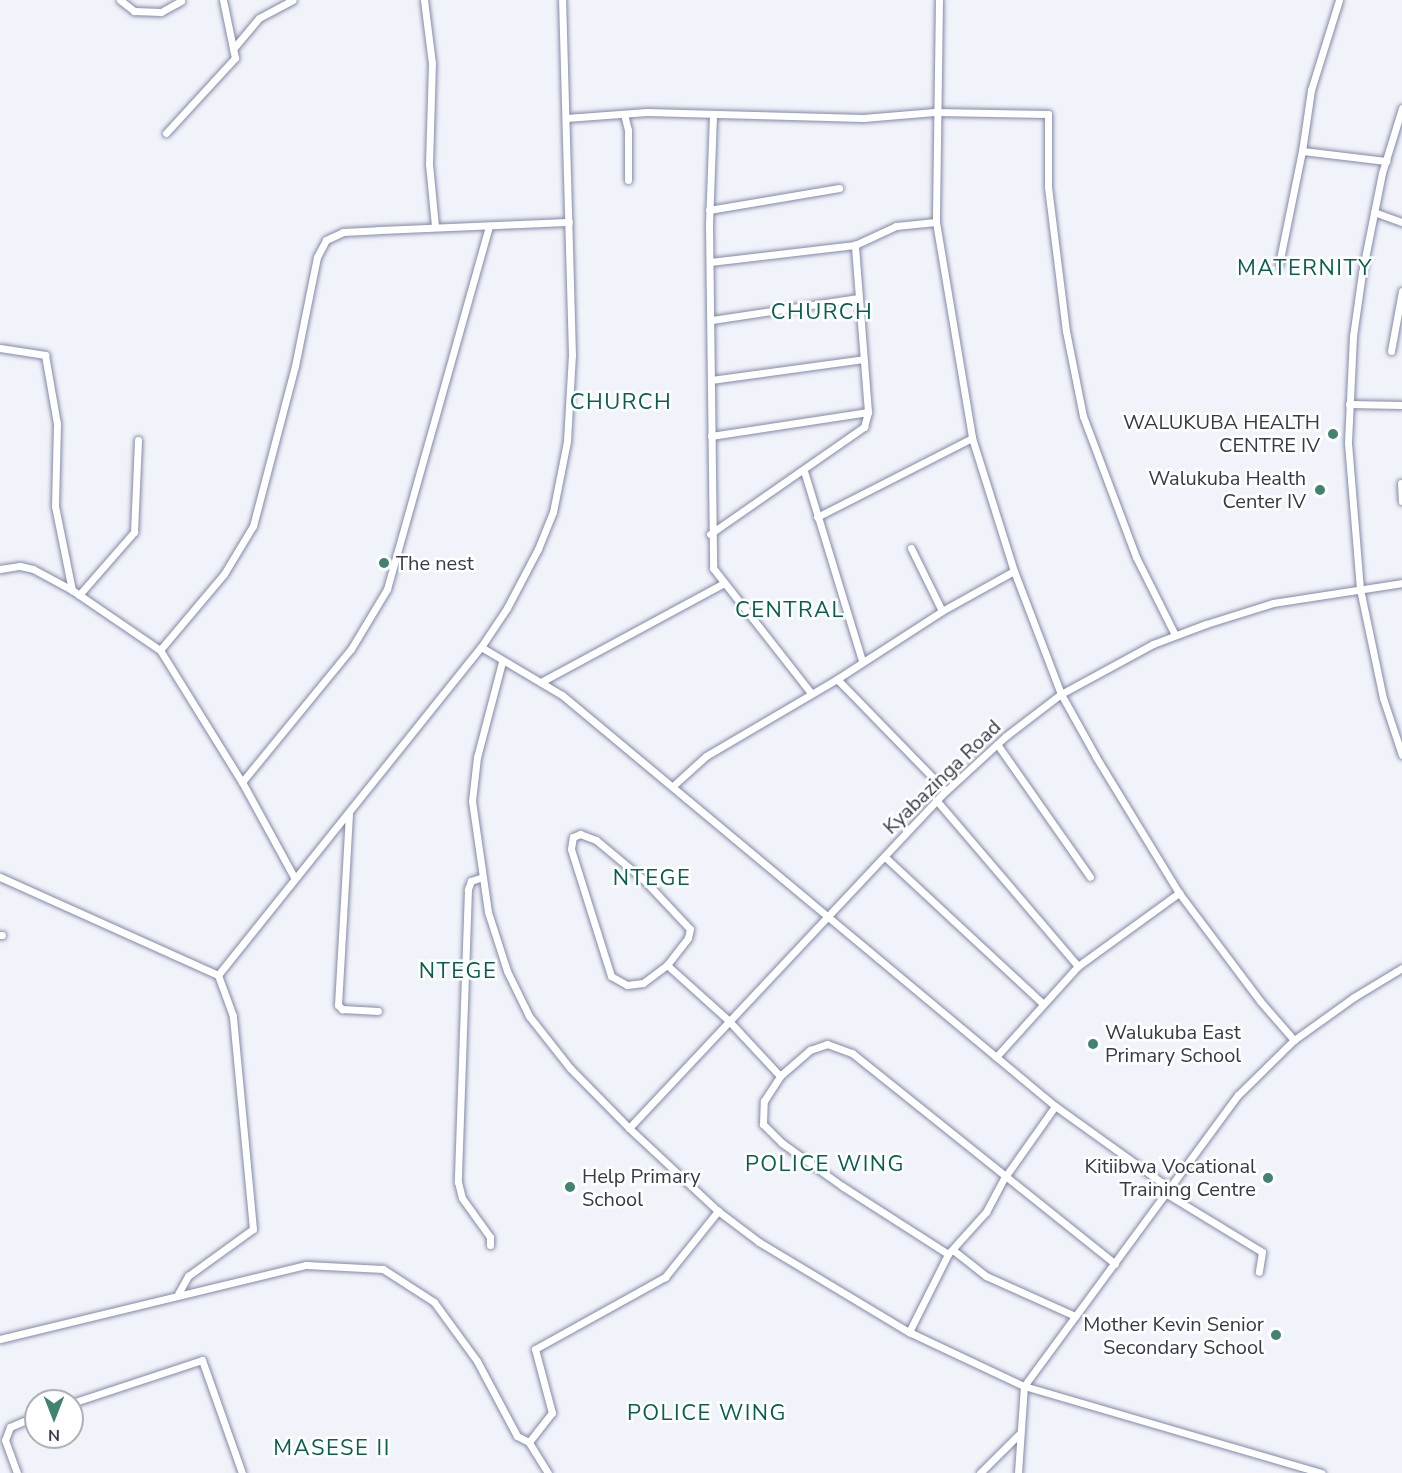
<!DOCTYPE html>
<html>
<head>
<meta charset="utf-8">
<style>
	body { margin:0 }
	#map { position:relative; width:1402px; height:1473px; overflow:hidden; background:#f1f3fa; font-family:"Nunito Sans",sans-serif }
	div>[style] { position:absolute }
	.roads { filter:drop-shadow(0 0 2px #818aa8) drop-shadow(0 0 2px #818aa8) }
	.street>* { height:7px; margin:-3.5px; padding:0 3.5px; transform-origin:3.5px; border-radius:3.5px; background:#fff }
	.dots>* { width:16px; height:16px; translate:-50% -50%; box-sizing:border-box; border:3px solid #fff; border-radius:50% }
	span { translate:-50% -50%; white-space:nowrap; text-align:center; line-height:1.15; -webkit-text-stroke:5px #fff; paint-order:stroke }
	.poi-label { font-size:20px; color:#363947 }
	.right { translate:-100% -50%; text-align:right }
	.left { translate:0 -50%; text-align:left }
	.street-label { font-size:20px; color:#363947 }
	.quarter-label { font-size:22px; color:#075f4e; letter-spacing:1.5px }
	.north { position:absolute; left:24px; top:1389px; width:60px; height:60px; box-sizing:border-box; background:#fff; border:2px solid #afb0b5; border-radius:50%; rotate:180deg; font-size:16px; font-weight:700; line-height:24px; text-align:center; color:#363947 }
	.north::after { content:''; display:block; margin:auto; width:21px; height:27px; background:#418271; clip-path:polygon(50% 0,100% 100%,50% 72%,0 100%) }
</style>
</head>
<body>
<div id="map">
	<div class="roads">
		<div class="street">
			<i style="left:120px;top:0;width:18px;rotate:38deg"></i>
			<i style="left:134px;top:11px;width:27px;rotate:2deg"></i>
			<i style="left:161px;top:12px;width:23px;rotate:-29deg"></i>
			<i style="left:424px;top:0;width:64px;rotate:82.8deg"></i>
			<i style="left:432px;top:63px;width:101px;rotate:91.7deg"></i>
			<i style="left:429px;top:164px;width:62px;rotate:84.5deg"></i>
			<i style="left:939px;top:0;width:222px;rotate:90.8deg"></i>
			<i style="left:936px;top:222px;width:219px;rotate:80.5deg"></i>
			<i style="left:972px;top:438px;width:139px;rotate:72.5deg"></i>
			<i style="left:1014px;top:571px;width:132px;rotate:69.1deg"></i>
			<i style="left:1061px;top:694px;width:72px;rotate:60.9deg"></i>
			<i style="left:1096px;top:757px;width:159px;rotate:58.6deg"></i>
			<i style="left:1179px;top:893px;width:135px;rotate:53.1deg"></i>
			<i style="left:1260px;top:1001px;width:52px;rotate:48.9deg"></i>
			<i style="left:233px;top:49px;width:40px;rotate:-50deg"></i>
			<i style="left:259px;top:18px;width:38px;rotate:-28deg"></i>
			<i style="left:1402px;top:108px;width:68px;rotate:107.1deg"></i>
			<i style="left:1382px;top:173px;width:102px;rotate:101.3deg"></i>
			<i style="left:1362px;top:273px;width:64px;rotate:98.1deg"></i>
			<i style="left:1353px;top:336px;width:107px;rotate:92.7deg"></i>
			<i style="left:1348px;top:443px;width:146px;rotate:85.3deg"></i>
			<i style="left:1360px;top:589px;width:111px;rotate:78.1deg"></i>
			<i style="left:1383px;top:698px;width:60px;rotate:71.6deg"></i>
			<i style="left:624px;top:114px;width:16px;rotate:76deg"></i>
			<i style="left:628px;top:130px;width:50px;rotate:90deg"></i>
			<i style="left:713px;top:115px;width:110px;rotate:92.1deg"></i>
			<i style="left:709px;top:225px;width:343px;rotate:89.3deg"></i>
			<i style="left:713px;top:568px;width:159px;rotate:51.9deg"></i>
			<i style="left:566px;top:118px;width:81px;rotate:-4.2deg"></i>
			<i style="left:647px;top:112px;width:216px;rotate:1.6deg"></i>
			<i style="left:863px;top:118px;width:72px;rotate:-4.8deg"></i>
			<i style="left:935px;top:112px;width:113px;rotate:1deg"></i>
			<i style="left:1048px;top:114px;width:73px;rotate:90deg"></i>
			<i style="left:1048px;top:187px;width:145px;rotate:82.9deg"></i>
			<i style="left:1066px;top:331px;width:87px;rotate:78.7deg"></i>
			<i style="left:1083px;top:416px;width:151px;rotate:69.4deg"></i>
			<i style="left:1136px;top:557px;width:87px;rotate:63.4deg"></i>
			<i style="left:166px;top:133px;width:102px;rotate:-47.4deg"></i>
			<i style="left:235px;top:58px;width:59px;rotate:-101.7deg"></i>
			<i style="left:1302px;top:151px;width:62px;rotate:-81.6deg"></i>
			<i style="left:1311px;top:90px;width:94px;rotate:-72.7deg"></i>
			<i style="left:709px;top:210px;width:132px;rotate:-9.6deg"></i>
			<i style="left:1374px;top:212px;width:30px;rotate:20deg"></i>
			<i style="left:710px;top:262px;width:146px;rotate:-6.7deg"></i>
			<i style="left:1279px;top:264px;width:115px;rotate:-78.5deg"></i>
			<i style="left:1302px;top:151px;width:85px;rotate:6.8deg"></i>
			<i style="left:712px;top:320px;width:148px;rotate:-8.6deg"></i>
			<i style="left:0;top:348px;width:46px;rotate:8.8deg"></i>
			<i style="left:45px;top:355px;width:70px;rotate:80.1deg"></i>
			<i style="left:57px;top:424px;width:82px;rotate:91.4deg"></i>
			<i style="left:55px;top:506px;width:86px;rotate:78.6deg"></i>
			<i style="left:1391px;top:351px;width:61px;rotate:-79.6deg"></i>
			<i style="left:711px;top:380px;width:154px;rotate:-7.8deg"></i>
			<i style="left:1349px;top:404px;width:53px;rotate:1.1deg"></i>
			<i style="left:711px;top:436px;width:159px;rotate:-8.7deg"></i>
			<i style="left:804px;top:471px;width:199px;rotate:73deg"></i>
			<i style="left:1401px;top:483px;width:18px;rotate:87deg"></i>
			<i style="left:817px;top:517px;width:174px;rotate:-27deg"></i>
			<i style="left:710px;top:534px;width:188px;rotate:-34.8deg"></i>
			<i style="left:864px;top:427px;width:16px;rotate:-75deg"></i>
			<i style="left:868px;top:412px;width:168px;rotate:-94.5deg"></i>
			<i style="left:855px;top:245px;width:45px;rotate:-24.9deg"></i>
			<i style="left:896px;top:226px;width:40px;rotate:-5.7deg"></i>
			<i style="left:911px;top:548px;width:70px;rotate:63.8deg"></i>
			<i style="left:0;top:569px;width:20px;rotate:-9deg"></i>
			<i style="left:20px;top:566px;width:13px;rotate:13deg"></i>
			<i style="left:33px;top:569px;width:44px;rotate:28.3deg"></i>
			<i style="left:72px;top:590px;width:107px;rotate:34.3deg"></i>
			<i style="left:160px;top:650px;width:155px;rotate:58.2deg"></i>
			<i style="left:242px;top:782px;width:108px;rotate:61.3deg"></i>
			<i style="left:79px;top:595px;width:84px;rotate:-48.9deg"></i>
			<i style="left:134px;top:532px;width:92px;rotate:-87.5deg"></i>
			<i style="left:481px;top:647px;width:94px;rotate:30.7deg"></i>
			<i style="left:562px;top:695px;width:642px;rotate:39.82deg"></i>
			<i style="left:1055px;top:1106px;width:143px;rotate:35.6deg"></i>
			<i style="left:160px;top:650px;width:99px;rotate:-49.9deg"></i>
			<i style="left:224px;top:574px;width:56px;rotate:-58.9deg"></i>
			<i style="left:253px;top:526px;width:165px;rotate:-75.3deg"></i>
			<i style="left:295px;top:366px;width:111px;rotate:-78.6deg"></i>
			<i style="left:317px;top:257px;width:19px;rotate:-62deg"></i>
			<i style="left:326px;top:240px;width:19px;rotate:-25deg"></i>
			<i style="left:343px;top:232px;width:35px;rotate:-3deg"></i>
			<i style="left:378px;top:230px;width:191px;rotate:-2.4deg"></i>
			<i style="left:502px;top:662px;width:98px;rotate:104.7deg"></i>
			<i style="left:477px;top:757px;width:44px;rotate:96.5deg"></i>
			<i style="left:472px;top:801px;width:112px;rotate:81.8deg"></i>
			<i style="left:488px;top:912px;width:62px;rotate:72.1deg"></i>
			<i style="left:507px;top:971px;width:50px;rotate:63.9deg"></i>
			<i style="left:529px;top:1016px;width:66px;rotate:51.7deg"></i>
			<i style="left:570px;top:1068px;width:84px;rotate:45.5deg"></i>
			<i style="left:629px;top:1128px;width:122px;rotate:43deg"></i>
			<i style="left:718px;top:1211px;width:51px;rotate:37.1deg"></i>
			<i style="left:759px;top:1242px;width:175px;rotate:31deg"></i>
			<i style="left:909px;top:1332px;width:127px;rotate:25.2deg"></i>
			<i style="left:1024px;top:1386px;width:310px;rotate:16.3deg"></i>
			<i style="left:837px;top:679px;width:125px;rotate:-32.9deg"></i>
			<i style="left:942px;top:611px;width:82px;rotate:-29.1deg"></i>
			<i style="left:541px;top:682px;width:206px;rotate:-28.4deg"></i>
			<i style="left:997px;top:744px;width:162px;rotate:55deg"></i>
			<i style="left:242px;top:782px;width:172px;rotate:-50.7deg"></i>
			<i style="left:351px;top:649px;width:70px;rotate:-59deg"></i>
			<i style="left:387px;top:589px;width:377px;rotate:-74.3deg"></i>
			<i style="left:674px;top:785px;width:43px;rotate:-42.2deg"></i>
			<i style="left:706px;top:756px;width:152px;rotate:-30.4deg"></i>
			<i style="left:837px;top:679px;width:156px;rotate:45.8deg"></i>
			<i style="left:937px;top:801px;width:217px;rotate:49.5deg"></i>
			<i style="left:349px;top:814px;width:191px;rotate:93.3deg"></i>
			<i style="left:338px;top:1005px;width:6px;rotate:45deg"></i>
			<i style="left:342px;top:1009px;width:36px;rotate:3deg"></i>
			<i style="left:580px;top:834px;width:17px;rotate:21deg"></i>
			<i style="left:596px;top:840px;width:62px;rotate:39.8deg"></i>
			<i style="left:644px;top:880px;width:67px;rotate:46.8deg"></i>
			<i style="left:690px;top:929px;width:9px;rotate:103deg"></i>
			<i style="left:688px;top:938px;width:34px;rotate:128deg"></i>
			<i style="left:667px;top:965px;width:30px;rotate:143deg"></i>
			<i style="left:643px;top:983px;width:16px;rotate:173deg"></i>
			<i style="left:627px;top:985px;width:18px;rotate:-151deg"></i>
			<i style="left:611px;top:976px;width:133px;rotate:-107.5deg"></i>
			<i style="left:571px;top:849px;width:12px;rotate:-81deg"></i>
			<i style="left:573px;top:837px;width:8px;rotate:-23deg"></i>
			<i style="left:885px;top:857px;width:214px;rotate:42.9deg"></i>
			<i style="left:0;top:877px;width:239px;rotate:24.2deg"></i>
			<i style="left:218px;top:975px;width:420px;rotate:-51.3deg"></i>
			<i style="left:481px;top:647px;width:47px;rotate:-56.3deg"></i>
			<i style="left:507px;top:608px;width:67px;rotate:-62.3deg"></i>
			<i style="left:538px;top:549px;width:40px;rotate:-68deg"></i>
			<i style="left:553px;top:512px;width:72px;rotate:-78.8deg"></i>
			<i style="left:567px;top:441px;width:86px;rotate:-86.7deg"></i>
			<i style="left:572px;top:355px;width:355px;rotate:-91.6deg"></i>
			<i style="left:483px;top:877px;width:13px;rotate:162deg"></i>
			<i style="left:471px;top:881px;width:9px;rotate:111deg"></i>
			<i style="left:468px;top:889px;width:293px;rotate:92deg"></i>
			<i style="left:458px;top:1182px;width:16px;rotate:76deg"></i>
			<i style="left:462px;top:1198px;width:48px;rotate:54.3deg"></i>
			<i style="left:490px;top:1237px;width:8px;rotate:90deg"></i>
			<i style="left:0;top:935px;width:2px"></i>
			<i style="left:667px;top:965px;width:82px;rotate:42deg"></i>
			<i style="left:728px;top:1020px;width:76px;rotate:47.1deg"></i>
			<i style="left:996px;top:1057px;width:122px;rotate:-48deg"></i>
			<i style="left:1078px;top:966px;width:125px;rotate:-35.9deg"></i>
			<i style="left:629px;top:1128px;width:463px;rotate:-46.8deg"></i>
			<i style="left:946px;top:791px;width:81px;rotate:-42.5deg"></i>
			<i style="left:1006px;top:736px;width:69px;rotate:-37.4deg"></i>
			<i style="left:1061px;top:694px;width:105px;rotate:-28.5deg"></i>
			<i style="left:1153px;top:644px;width:57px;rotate:-20.7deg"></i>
			<i style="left:1206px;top:624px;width:70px;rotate:-17.4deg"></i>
			<i style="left:1273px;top:603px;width:131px;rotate:-8.8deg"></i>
			<i style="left:1167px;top:1194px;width:111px;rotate:31.4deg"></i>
			<i style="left:1262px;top:1252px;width:20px;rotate:99deg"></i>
			<i style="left:953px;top:1250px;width:42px;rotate:38.2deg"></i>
			<i style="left:986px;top:1276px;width:98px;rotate:24.2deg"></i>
			<i style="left:948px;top:1254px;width:126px;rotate:-147.3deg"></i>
			<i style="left:842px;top:1186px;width:74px;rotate:-144.4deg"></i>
			<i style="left:782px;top:1143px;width:27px;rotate:-135deg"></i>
			<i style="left:763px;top:1124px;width:23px;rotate:-88deg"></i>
			<i style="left:764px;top:1101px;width:30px;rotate:-57deg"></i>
			<i style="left:780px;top:1076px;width:40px;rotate:-41deg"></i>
			<i style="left:810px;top:1050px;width:18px;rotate:-19deg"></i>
			<i style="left:827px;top:1044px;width:27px;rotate:20deg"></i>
			<i style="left:852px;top:1053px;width:337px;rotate:38.7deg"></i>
			<i style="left:178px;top:1294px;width:21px;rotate:-61deg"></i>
			<i style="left:188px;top:1276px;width:80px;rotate:-35.9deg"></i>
			<i style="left:253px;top:1229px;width:214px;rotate:-95.4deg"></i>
			<i style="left:233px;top:1016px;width:44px;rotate:-110.1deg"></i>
			<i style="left:909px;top:1332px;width:87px;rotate:-63.4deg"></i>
			<i style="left:948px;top:1254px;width:57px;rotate:-47.9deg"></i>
			<i style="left:986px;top:1212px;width:40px;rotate:-62deg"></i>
			<i style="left:1005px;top:1177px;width:87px;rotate:-54.8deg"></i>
			<i style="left:0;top:1339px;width:315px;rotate:-13.6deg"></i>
			<i style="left:306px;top:1265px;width:77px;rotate:3deg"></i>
			<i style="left:383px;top:1269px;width:61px;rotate:32.9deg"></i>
			<i style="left:434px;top:1302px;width:73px;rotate:53.9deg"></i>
			<i style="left:477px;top:1361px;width:85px;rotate:61.9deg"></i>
			<i style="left:517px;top:1436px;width:13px;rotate:27deg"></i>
			<i style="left:72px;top:1403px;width:137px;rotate:-18.3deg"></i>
			<i style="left:202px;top:1360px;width:120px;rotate:70.5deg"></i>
			<i style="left:17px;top:1473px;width:35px;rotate:-110deg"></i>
			<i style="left:5px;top:1440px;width:14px;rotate:-69deg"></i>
			<i style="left:10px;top:1427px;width:28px;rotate:-23deg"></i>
			<i style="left:548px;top:1473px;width:36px;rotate:-122deg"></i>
			<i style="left:529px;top:1442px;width:37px;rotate:-52deg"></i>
			<i style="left:552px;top:1413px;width:66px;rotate:-104.9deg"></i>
			<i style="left:535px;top:1349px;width:149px;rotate:-29deg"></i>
			<i style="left:665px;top:1277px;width:85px;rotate:-51.2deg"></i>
			<i style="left:980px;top:1473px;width:57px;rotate:-45deg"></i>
			<i style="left:1018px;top:1473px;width:87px;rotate:-86.1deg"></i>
			<i style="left:1024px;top:1386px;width:361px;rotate:-53.7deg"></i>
			<i style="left:1238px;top:1095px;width:78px;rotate:-44.5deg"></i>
			<i style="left:1294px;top:1040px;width:74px;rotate:-35.6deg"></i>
			<i style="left:1354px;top:997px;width:56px;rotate:-31.1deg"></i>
		</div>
	</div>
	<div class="dots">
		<i style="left:1333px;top:434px;background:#418271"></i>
		<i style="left:1320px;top:490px;background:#418271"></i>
		<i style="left:384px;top:563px;background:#418271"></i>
		<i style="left:1093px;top:1044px;background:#418271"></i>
		<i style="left:1268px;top:1178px;background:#418271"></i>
		<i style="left:570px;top:1187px;background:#418271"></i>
		<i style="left:1276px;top:1335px;background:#418271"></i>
	</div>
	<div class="poi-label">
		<span class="right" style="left:1320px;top:434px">WALUKUBA HEALTH<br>CENTRE IV</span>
		<span class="right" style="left:1306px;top:490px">Walukuba Health<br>Center IV</span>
		<span class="left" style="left:396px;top:563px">The nest</span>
		<span class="left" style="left:1105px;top:1044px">Walukuba East<br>Primary School</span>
		<span class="right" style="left:1256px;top:1178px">Kitiibwa Vocational<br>Training Centre</span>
		<span class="left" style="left:582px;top:1188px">Help Primary<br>School</span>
		<span class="right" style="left:1264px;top:1336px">Mother Kevin Senior<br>Secondary School</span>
	</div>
	<div class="street-label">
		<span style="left:942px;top:777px;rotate:-44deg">Kyabazinga Road</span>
	</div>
	<div class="quarter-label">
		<span style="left:1305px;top:269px">MATERNITY</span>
		<span style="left:822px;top:313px">CHURCH</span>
		<span style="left:621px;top:403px">CHURCH</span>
		<span style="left:790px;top:611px">CENTRAL</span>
		<span style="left:652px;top:879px">NTEGE</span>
		<span style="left:458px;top:972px">NTEGE</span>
		<span style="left:825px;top:1165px">POLICE WING</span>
		<span style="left:707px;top:1414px">POLICE WING</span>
		<span style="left:332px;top:1449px">MASESE II</span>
	</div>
	<div class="north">N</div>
</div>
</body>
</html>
